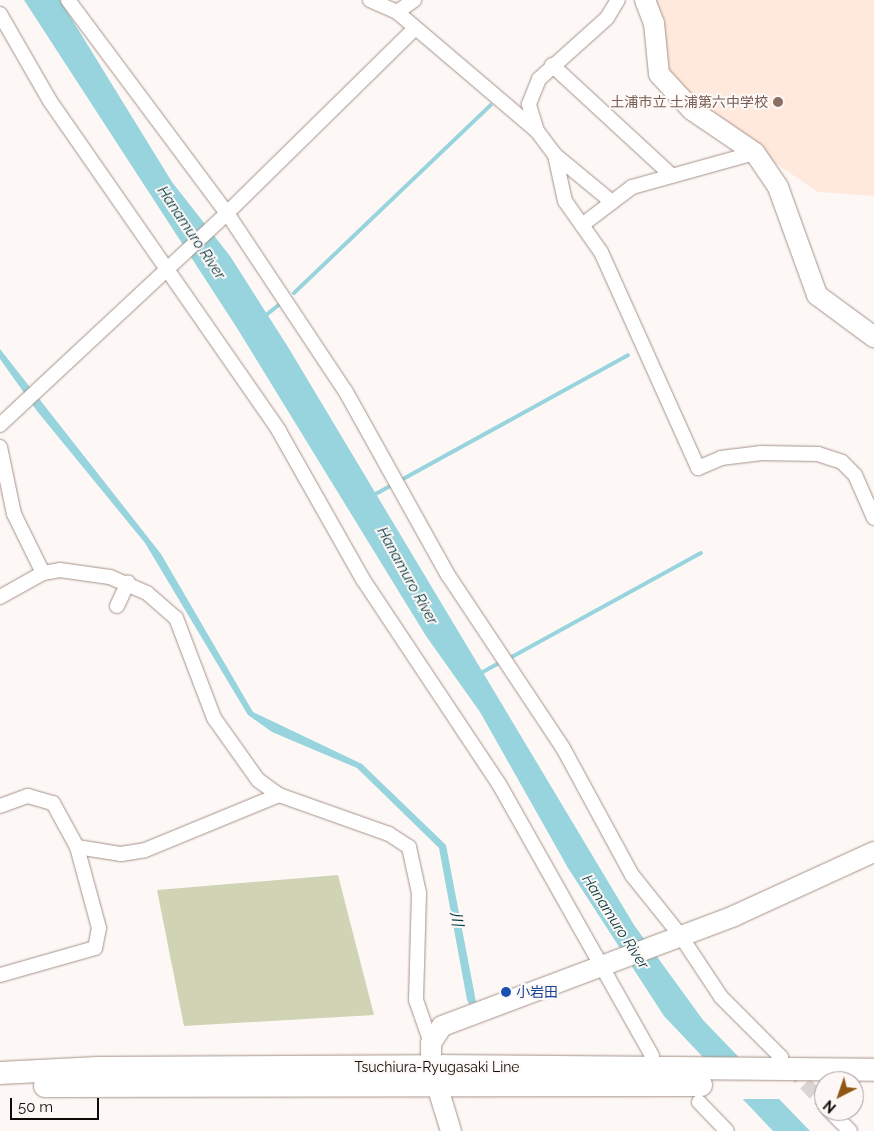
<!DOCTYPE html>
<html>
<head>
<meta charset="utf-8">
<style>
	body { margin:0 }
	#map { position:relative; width:874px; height:1131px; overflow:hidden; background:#fdf8f6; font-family:Raleway,"Noto Sans JP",sans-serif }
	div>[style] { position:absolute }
	.built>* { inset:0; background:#ffe8dc }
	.green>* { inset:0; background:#d0d4b4 }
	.water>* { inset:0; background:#98d4dd }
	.pier>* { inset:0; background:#fdf8f6 }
	.stream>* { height:4px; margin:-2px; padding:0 2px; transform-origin:2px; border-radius:2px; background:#98d4dd }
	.street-tunnel>* { height:14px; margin-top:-7px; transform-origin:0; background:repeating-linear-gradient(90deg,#dad5d2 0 14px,transparent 0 21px) }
	.roads { filter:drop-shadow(0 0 1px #a69288) drop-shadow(0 0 1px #a69288) }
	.street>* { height:14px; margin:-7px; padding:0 7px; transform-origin:7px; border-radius:7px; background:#fff }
	.secondary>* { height:20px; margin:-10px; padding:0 10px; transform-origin:10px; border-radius:10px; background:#fff }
	.primary>* { height:22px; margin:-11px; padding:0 11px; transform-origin:11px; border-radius:11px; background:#fff }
	.dots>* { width:14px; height:14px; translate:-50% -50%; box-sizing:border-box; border:2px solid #fdf8f6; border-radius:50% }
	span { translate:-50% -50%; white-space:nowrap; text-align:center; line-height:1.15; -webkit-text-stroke:4px #fdf8f6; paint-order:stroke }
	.education-label { font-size:14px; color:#785e54 }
	.right { translate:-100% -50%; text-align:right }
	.transit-label { font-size:14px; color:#164399 }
	.left { translate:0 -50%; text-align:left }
	.street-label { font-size:14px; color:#120c08 }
	.water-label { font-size:15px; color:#00383f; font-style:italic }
	.north { position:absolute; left:814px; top:1071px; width:50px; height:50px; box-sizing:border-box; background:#fdf8f6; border:1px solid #9f9a97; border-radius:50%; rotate:221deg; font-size:14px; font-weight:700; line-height:20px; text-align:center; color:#120c08 }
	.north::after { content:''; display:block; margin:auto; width:18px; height:22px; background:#915613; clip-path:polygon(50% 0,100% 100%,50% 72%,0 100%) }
	.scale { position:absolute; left:10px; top:1098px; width:89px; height:22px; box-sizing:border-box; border:2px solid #120c08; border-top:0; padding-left:6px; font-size:15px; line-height:18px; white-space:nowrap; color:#120c08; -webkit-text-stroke:4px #fdf8f6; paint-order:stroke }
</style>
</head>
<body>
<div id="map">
	<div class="built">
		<i style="clip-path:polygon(643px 0,874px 0,874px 196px,818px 192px,673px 94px)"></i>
	</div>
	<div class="green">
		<i style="clip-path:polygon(338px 875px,374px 1015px,184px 1026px,157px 890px)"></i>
	</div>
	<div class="water">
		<i style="clip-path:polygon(24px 0,60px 0,172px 182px,230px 256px,288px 347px,634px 925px,703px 1020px,810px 1131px,773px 1131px,664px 1016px,568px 868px,480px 712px,426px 636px,237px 328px)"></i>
		<i style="clip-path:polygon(0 349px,161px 554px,253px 712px,362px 764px,446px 845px,476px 1002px,469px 1004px,467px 1000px,439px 848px,357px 768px,272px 732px,248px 715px,145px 543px,37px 411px,0 359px)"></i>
	</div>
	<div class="pier">
		<i style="clip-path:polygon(742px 1057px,782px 1099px,738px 1099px,700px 1058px)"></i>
	</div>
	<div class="stream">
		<i style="left:294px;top:293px;width:272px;rotate:-43.7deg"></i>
		<i style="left:265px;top:316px;width:21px;rotate:-39deg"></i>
		<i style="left:372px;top:496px;width:292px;rotate:-28.8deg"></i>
		<i style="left:508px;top:659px;width:220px;rotate:-28.8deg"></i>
		<i style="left:479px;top:674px;width:25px;rotate:-29deg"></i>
	</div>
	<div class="street-tunnel">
		<i style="left:791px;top:1068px;width:49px;rotate:47.5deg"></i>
	</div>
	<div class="roads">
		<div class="street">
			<i style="left:68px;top:0;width:266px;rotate:53.3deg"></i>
			<i style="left:227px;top:213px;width:215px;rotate:56.4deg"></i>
			<i style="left:346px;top:392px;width:210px;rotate:60.9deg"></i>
			<i style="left:448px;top:575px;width:208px;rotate:56.4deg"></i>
			<i style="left:563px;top:748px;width:145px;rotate:61.5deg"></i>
			<i style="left:632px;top:875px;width:77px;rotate:51.3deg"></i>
			<i style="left:680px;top:935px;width:74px;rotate:56.5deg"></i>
			<i style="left:721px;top:997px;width:85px;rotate:45deg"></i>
			<i style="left:370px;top:0;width:30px;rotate:24deg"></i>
			<i style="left:397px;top:12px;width:184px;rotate:40.4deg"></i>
			<i style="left:537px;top:131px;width:30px;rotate:53deg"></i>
			<i style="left:555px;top:155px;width:74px;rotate:39.5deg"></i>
			<i style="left:397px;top:12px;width:21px;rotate:-35deg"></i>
			<i style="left:0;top:14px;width:100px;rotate:60.1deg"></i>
			<i style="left:50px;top:101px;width:402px;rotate:55.2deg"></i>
			<i style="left:279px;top:431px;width:172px;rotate:60.5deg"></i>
			<i style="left:364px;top:581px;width:244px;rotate:56.4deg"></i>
			<i style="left:499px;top:784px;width:312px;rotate:60.6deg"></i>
			<i style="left:552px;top:65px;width:162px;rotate:42.7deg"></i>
			<i style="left:537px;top:131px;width:28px;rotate:-107deg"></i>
			<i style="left:529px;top:104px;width:27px;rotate:-68deg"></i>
			<i style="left:539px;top:79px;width:91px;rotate:-41.9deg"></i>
			<i style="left:607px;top:18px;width:21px;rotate:-59deg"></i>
			<i style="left:555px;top:155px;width:47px;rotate:77.7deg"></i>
			<i style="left:565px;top:201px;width:62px;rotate:54.8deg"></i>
			<i style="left:601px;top:252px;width:237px;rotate:65.8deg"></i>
			<i style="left:698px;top:468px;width:25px;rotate:-23deg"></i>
			<i style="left:721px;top:458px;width:39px;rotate:-7deg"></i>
			<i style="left:760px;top:453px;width:58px;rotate:1deg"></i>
			<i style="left:818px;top:454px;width:25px;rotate:18deg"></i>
			<i style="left:842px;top:462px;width:18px;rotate:45deg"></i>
			<i style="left:855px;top:475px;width:47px;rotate:66.2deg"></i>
			<i style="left:582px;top:225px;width:63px;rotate:-37.2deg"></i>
			<i style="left:632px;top:187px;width:128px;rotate:-15.5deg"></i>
			<i style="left:0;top:425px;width:311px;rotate:-43deg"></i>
			<i style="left:227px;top:213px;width:264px;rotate:-44.5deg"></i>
			<i style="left:0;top:447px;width:68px;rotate:78.2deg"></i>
			<i style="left:14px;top:514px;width:66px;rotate:63.8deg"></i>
			<i style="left:0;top:597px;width:49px;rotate:-29.2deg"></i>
			<i style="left:43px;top:573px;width:17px;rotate:-10deg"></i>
			<i style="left:60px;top:570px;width:50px;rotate:8deg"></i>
			<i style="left:110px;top:577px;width:40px;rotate:23.4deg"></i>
			<i style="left:147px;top:593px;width:38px;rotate:41deg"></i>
			<i style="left:176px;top:618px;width:107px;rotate:69.2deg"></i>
			<i style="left:214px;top:718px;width:76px;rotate:54.6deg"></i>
			<i style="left:258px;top:780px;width:26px;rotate:36deg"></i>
			<i style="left:279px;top:795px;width:117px;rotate:19.5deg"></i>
			<i style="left:389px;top:834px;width:24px;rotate:33deg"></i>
			<i style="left:409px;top:847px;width:47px;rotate:77.7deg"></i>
			<i style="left:419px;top:893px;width:107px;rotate:91.6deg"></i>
			<i style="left:416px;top:1000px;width:46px;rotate:70.8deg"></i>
			<i style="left:117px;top:606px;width:26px;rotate:-65deg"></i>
			<i style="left:0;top:806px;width:30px;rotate:-20deg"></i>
			<i style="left:28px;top:796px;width:26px;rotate:16deg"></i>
			<i style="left:53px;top:803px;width:50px;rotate:61.4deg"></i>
			<i style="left:77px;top:847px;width:84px;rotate:74.8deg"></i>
			<i style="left:99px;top:928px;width:20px;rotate:101deg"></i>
			<i style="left:95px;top:948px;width:99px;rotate:164.1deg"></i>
			<i style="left:77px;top:847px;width:45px;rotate:9deg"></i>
			<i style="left:121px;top:854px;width:24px;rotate:-9deg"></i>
			<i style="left:145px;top:850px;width:145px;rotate:-22.3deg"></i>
			<i style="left:699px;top:1102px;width:40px;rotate:46deg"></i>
			<i style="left:830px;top:1111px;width:28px;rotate:45deg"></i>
		</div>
		<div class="secondary">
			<i style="left:645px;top:0;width:25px;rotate:69deg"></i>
			<i style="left:654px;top:23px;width:51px;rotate:84.4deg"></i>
			<i style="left:659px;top:74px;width:49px;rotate:47.5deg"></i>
			<i style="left:692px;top:110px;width:76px;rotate:34.3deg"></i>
			<i style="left:755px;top:153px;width:41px;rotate:55.9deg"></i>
			<i style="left:778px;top:187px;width:115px;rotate:70.1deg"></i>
			<i style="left:817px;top:295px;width:71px;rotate:36.4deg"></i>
			<i style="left:451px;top:1131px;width:68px;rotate:-107.1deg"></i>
			<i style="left:431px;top:1066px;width:23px;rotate:-90deg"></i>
			<i style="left:431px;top:1043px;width:20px;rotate:-57deg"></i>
			<i style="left:442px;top:1026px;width:312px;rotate:-20.6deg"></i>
			<i style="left:734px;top:916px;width:154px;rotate:-24.6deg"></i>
		</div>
		<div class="primary">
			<i style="left:0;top:1073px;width:98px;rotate:-2.9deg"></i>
			<i style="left:98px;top:1068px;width:333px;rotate:-0.3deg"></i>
			<i style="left:431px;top:1066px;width:443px;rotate:0.5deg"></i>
			<i style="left:45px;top:1086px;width:656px;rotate:-0.09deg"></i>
		</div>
	</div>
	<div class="dots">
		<i style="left:778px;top:102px;background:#8d6e63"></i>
		<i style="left:506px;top:992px;background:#1a4fb4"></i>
	</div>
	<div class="education-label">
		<span class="right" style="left:768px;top:102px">土浦市立 土浦第六中学校</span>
	</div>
	<div class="transit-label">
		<span class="left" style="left:516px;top:992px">小岩田</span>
	</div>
	<div class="street-label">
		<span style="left:437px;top:1067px">Tsuchiura-Ryugasaki Line</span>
	</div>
	<div class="water-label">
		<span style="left:191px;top:233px;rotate:56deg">Hanamuro River</span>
		<span style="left:407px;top:576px;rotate:61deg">Hanamuro River</span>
		<span style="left:456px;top:919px;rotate:80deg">川</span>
		<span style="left:615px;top:922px;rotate:57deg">Hanamuro River</span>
	</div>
	<div class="north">N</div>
	<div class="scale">50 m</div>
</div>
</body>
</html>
